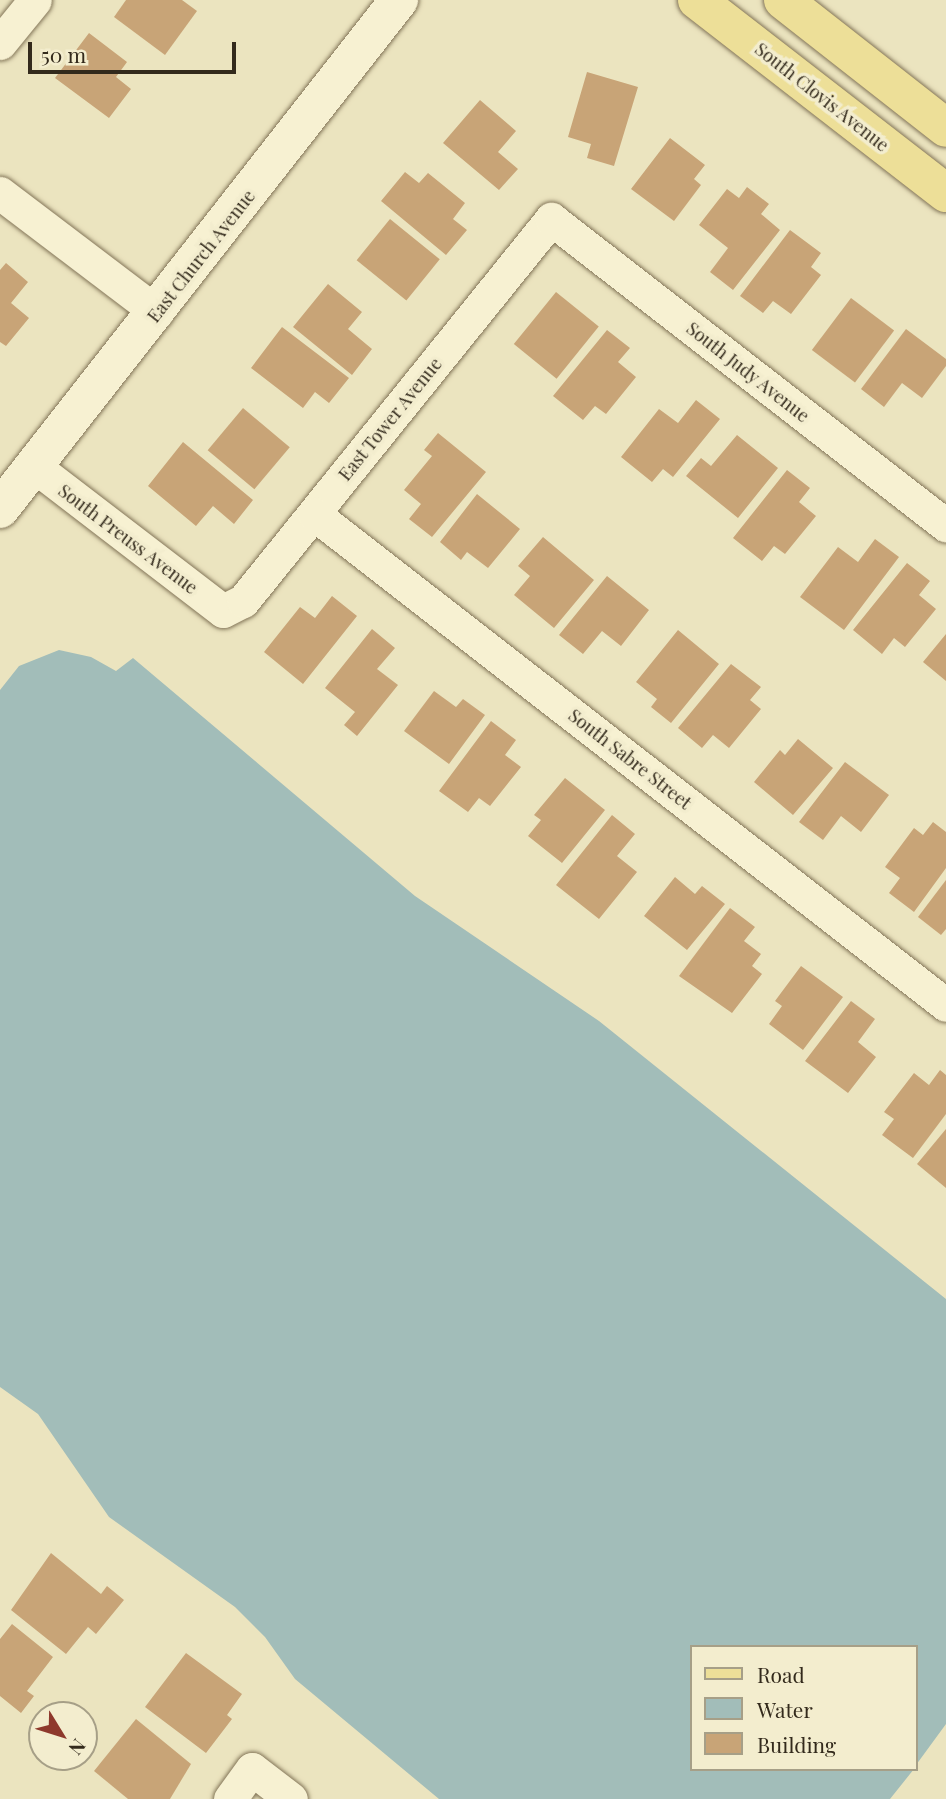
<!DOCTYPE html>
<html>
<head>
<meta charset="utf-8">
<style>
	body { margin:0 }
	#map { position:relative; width:946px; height:1799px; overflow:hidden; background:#ebe4bf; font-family:"Playfair Display",serif }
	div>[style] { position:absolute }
	.water>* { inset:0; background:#a2bdb9 }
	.building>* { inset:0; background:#c8a477; transform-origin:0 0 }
	.roads { filter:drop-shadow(0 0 2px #837558) drop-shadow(0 0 2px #837558) }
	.street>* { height:33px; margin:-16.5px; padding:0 16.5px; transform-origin:16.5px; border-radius:16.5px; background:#f7f1d2 }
	.secondary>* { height:38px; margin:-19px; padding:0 19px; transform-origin:19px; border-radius:19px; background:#f7f1d2 }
	.primary>* { height:38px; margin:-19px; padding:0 19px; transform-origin:19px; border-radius:19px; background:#eddf98 }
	span { translate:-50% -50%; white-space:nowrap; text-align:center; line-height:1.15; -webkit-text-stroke:7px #f3edce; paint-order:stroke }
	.street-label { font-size:18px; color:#332a1c }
	.legend { position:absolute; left:690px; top:1645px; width:228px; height:126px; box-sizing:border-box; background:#f3edce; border:2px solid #a69f87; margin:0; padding:9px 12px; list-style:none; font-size:21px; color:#332a1c }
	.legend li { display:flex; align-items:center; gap:14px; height:35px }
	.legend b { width:35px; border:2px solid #a69f87 }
	.north { position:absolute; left:28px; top:1701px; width:70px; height:70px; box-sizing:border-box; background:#f3edce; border:2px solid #a69f87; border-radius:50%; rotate:128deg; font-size:19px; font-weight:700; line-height:28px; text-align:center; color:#332a1c }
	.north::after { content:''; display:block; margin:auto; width:24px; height:32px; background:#8e392c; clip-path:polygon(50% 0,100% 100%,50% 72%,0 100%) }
	.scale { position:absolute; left:28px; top:42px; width:208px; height:32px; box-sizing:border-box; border:4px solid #332a1c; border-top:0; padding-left:9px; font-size:21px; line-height:24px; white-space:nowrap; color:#332a1c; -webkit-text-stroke:5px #f3edce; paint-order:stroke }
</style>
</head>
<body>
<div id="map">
	<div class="water">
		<i style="clip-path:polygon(59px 650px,91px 657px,116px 671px,133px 658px,415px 896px,599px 1021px,946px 1299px,946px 1724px,916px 1765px,916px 1647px,692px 1647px,692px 1769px,914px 1769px,890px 1799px,439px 1799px,295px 1679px,265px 1637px,235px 1607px,109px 1517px,38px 1414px,0 1387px,0 690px,19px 666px)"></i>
	</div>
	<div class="building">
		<i style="clip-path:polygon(126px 0,182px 0,197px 11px,165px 55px,114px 17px)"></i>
		<i style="clip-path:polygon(89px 33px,127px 62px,116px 77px,131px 89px,109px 118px,55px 78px)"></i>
		<i style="clip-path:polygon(587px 72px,638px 87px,614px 166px,587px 158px,591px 144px,568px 137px)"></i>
		<i style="clip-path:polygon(480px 100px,516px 131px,498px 152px,518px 169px,499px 190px,443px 143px)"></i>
		<i style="clip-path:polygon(670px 138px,705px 165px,694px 179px,701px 185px,674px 221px,631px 189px)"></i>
		<i style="clip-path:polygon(405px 172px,419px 183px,428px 173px,465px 203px,453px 219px,467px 230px,446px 255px,381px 201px)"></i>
		<i style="clip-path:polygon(747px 187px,769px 204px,761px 214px,780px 230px,733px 290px,710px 272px,728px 248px,699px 225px,727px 189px,739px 198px)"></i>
		<i style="left:390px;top:219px;width:64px;height:53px;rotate:39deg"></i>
		<i style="clip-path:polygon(790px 230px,821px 253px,811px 267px,821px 275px,791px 314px,773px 301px,763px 313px,740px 296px)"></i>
		<i style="clip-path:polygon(6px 263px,28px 282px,11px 303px,29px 318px,6px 346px,0 342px,0 270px)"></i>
		<i style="clip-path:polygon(328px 284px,362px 312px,348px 329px,372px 349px,352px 375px,293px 327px)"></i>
		<i style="left:556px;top:292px;width:55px;height:67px;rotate:39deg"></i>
		<i style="left:851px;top:298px;width:54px;height:65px;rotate:37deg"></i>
		<i style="clip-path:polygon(282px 327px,349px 378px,329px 403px,315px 392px,303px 408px,251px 368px)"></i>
		<i style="clip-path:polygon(906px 329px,946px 359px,946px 366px,922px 398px,902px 383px,884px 407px,861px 389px)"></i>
		<i style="clip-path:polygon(607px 330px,630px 348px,618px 362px,636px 377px,606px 414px,595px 406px,583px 420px,553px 396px)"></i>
		<i style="clip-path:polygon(696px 400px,720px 419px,673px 477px,663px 469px,652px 482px,621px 457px,659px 409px,678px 423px)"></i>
		<i style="left:243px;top:408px;width:61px;height:55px;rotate:40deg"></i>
		<i style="clip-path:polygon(438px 433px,486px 472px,432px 537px,409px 519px,421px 504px,404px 490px,432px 456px,424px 450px)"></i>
		<i style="clip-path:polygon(737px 435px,778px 468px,738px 518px,686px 476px,701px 458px,711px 466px)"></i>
		<i style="clip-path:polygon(183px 442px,253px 500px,234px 524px,213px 506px,196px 526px,148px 486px)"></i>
		<i style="clip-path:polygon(787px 470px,810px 488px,799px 502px,816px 516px,785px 554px,774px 546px,762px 561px,733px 538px)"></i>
		<i style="clip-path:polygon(477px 494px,520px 529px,488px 568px,467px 552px,461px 560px,440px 542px)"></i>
		<i style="clip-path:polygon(543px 537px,594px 580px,554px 628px,514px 595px,530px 576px,518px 566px)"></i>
		<i style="clip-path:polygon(875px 539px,899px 557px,844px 630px,800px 597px,838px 547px,858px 562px)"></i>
		<i style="clip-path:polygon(907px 563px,930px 581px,919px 595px,936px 609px,905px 647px,894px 638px,882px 654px,853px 630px)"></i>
		<i style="clip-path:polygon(607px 576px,649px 610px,621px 646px,602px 631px,583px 654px,559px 635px)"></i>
		<i style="clip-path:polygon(332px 596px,357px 616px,303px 684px,264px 652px,300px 607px,315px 618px)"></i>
		<i style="clip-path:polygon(372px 629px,395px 648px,377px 669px,398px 685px,357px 736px,344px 725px,355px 712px,325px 688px)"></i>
		<i style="clip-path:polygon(678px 630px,719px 664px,671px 723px,651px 707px,657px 699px,636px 682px)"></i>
		<i style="clip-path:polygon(946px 634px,946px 681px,923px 662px)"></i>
		<i style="clip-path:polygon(731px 664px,761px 687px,750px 700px,761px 709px,729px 748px,713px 735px,702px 748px,678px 728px)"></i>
		<i style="clip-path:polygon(434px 691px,456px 707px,463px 699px,485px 715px,449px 764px,404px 731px)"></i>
		<i style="clip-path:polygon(491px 721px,516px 740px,505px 755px,521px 767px,490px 806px,479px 798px,468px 812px,439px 791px)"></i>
		<i style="clip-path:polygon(798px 739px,833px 768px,793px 815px,754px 782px,780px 750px,785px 755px)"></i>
		<i style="clip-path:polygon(845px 762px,889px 795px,861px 832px,841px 816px,823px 840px,799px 822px)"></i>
		<i style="clip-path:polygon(565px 778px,605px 810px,562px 863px,528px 836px,541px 820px,534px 815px)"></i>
		<i style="clip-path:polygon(612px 815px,635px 834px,617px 856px,637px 872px,599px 919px,556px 885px)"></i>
		<i style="clip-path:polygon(933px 822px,946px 832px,946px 868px,914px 912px,889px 893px,900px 878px,885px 867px,914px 828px,923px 835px)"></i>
		<i style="clip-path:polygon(675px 877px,695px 894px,702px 886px,725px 904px,687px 950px,644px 916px)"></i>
		<i style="clip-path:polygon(946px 880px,946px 929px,941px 935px,918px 917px)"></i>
		<i style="clip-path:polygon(730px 908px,755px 927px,744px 941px,761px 954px,752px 966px,762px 974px,732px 1013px,679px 976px)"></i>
		<i style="clip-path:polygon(801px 966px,843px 997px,803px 1050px,769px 1024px,782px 1006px,775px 1001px)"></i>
		<i style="clip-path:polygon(851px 1001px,875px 1019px,858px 1042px,876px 1057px,848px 1093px,805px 1061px)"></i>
		<i style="clip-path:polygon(940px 1070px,946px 1075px,946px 1114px,913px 1158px,882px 1135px,894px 1119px,884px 1112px,914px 1073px,929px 1085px)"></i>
		<i style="clip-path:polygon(946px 1129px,946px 1188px,917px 1164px)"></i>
		<i style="clip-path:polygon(51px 1553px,101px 1594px,107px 1586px,124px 1600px,96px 1634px,88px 1627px,66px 1654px,11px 1610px)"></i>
		<i style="clip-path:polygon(12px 1624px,53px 1657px,27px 1691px,34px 1696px,21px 1713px,0 1696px,0 1639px)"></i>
		<i style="clip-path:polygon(186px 1653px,242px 1694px,227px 1715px,232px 1719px,206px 1753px,145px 1707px)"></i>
		<i style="clip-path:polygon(136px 1719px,191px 1764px,170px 1799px,128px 1799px,94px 1771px)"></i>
	</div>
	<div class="roads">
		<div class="street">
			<i style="left:0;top:43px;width:55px;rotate:-50.9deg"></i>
			<i style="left:0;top:193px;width:197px;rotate:37.2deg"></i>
			<i style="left:34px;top:466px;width:238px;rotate:37.5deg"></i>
			<i style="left:223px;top:611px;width:22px;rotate:-27deg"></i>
			<i style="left:243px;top:601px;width:491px;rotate:-51.1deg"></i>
			<i style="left:551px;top:219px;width:500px;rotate:37.8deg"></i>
			<i style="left:314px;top:514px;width:800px;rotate:37.84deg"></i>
			<i style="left:230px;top:1799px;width:37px;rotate:-54deg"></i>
			<i style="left:252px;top:1769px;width:49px;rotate:37.6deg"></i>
		</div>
		<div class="secondary">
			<i style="left:0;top:509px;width:647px;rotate:-51.91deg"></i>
		</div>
		<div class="primary">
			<i style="left:697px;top:0;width:315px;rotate:37.8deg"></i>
			<i style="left:783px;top:0;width:207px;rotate:38.1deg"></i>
		</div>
	</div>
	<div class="street-label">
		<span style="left:822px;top:97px;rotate:38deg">South Clovis Avenue</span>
		<span style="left:201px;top:256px;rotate:-52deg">East Church Avenue</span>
		<span style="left:748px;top:372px;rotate:38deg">South Judy Avenue</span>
		<span style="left:390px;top:419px;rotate:-51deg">East Tower Avenue</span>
		<span style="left:128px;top:539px;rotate:37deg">South Preuss Avenue</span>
		<span style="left:630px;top:759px;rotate:38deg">South Sabre Street</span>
	</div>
	<ul class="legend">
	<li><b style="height:9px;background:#eddf98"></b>Road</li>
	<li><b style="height:19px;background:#a2bdb9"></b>Water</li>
	<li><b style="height:19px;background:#c8a477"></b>Building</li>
	</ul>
	<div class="north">N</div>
	<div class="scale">50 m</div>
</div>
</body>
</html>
